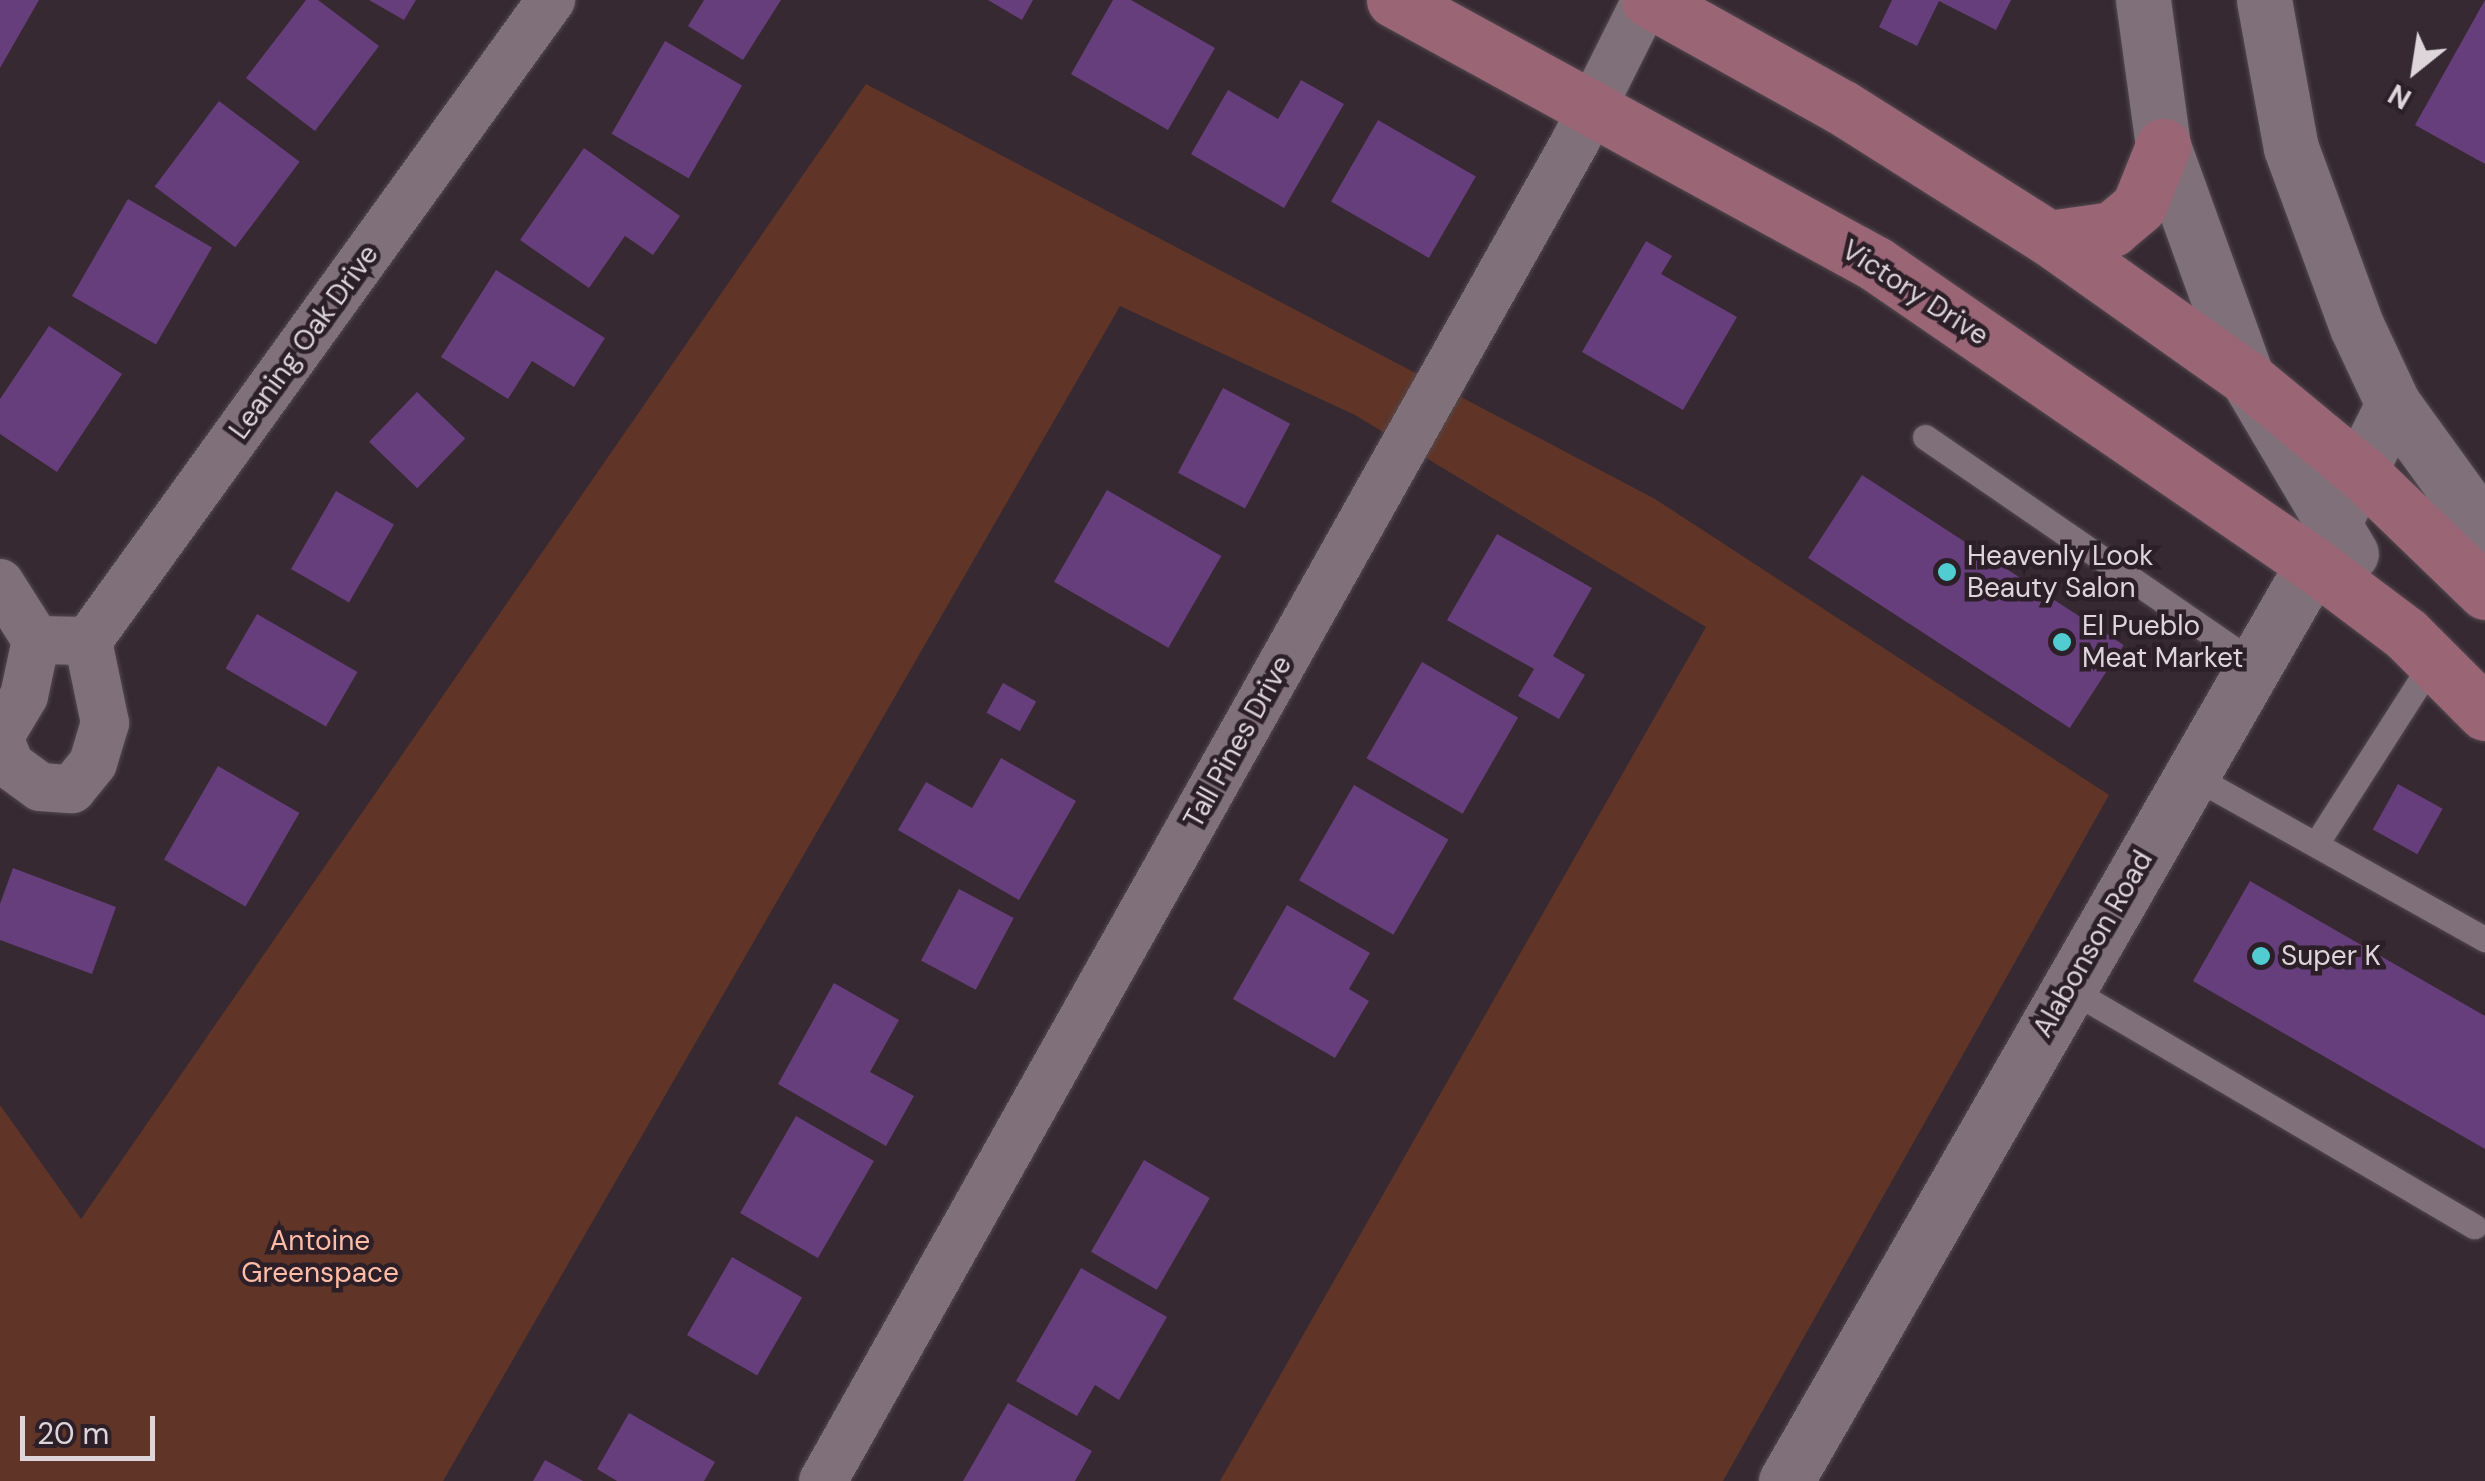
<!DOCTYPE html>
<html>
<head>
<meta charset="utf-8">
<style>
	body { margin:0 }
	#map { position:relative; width:2485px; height:1481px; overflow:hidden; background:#362931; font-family:"DM Sans",sans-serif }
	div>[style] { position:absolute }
	.green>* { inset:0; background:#603527 }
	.building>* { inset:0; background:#673e7c; transform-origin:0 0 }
	.roads { filter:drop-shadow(0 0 2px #53484f) drop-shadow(0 0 2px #53484f) }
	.service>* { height:25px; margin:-12.5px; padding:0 12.5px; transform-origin:12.5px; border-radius:12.5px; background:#807079 }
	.minor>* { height:48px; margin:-24px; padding:0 24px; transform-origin:24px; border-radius:24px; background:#807079 }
	.tertiary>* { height:55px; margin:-27.5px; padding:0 27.5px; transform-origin:27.5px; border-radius:27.5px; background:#807079 }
	.secondary>* { height:55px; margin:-27.5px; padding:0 27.5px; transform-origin:27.5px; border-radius:27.5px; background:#9a6675 }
	.dots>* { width:28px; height:28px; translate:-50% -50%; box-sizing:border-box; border:5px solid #2c1f27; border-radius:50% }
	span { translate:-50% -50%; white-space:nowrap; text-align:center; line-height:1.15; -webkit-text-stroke:9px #2c1f27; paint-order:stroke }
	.street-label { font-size:28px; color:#ddd5da }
	.poi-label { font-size:28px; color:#ddd5da }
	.left { translate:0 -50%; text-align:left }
	.park-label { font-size:28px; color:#ffbda7 }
	.north { position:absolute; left:2365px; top:20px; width:100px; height:100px; -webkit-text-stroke:8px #2c1f27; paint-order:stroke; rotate:210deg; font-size:28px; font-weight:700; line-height:40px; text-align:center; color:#ddd5da }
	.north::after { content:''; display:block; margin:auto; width:35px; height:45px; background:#ddd5da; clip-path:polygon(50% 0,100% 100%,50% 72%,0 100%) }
	.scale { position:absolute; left:20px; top:1416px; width:135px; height:45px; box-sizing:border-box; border:5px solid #ddd5da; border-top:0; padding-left:12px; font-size:30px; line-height:35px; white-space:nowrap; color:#ddd5da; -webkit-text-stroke:8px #2c1f27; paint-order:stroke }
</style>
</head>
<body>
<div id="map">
	<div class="green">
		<i style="clip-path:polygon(866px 84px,1655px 499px,2109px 795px,1723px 1481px,1220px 1481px,1706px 627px,1355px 415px,1120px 306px,443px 1481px,0 1481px,0 1105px,81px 1219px)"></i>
	</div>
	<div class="building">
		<i style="clip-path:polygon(0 0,39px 0,0 68px)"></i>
		<i style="clip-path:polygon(306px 0,318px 0,379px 46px,315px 131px,246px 78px)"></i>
		<i style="clip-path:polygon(369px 0,416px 0,404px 20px)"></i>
		<i style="clip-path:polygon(704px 0,781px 0,743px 60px,688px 26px)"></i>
		<i style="clip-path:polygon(988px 0,1033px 0,1022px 20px)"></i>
		<i style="clip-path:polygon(1113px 0,1131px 0,1215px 48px,1168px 130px,1071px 74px)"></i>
		<i style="clip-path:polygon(1892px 0,2011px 0,1996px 30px,1939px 1px,1917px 46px,1879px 27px)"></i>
		<i style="clip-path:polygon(2485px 0,2485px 164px,2415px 125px)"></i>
		<i style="left:665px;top:41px;width:89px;height:107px;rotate:30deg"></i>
		<i style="clip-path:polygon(1301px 80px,1344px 104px,1284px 208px,1191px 154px,1228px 90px,1278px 119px)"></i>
		<i style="left:219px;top:101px;width:101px;height:107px;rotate:37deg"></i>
		<i style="left:1378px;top:120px;width:113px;height:94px;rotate:30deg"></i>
		<i style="clip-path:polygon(584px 148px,680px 216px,653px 255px,625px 236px,589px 288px,520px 240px)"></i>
		<i style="left:128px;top:199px;width:97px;height:112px;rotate:30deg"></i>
		<i style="clip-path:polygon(1646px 241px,1672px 256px,1661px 274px,1737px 317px,1683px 410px,1582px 352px)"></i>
		<i style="clip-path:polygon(496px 270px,605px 338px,574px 387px,532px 361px,508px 399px,441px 357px)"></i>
		<i style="clip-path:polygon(49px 326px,122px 374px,57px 472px,0 434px,0 399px)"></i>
		<i style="left:1223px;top:388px;width:76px;height:96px;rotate:28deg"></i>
		<i style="left:417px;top:392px;width:67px;height:69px;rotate:44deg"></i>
		<i style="left:1862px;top:475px;width:312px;height:99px;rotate:33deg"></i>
		<i style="left:1107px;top:490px;width:132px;height:106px;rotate:30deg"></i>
		<i style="left:336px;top:491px;width:67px;height:90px;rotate:30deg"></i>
		<i style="clip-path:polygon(1497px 534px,1592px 588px,1553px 656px,1585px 675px,1559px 719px,1518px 696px,1534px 669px,1447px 620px)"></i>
		<i style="left:257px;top:614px;width:116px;height:63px;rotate:30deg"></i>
		<i style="left:1422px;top:662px;width:111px;height:111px;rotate:30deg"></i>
		<i style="left:1003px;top:683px;width:38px;height:34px;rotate:29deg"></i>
		<i style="clip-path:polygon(1001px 758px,1076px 801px,1019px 900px,898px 830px,926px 782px,972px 808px)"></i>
		<i style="left:218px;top:766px;width:94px;height:108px;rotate:30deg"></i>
		<i style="left:2398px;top:784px;width:51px;height:52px;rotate:29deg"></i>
		<i style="left:1354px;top:785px;width:109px;height:110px;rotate:30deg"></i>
		<i style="clip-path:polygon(13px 868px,116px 907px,92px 974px,0 940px,0 904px)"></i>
		<i style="clip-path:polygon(2250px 881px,2485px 1016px,2485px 1149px,2193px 981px)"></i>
		<i style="left:959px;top:889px;width:62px;height:81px;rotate:28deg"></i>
		<i style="clip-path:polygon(1287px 905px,1370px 953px,1349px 989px,1369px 1001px,1335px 1058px,1233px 999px)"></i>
		<i style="clip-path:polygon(834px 983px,899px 1020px,870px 1072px,914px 1096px,886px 1146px,778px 1084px)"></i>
		<i style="left:796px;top:1116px;width:90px;height:112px;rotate:30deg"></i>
		<i style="left:1144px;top:1160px;width:76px;height:106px;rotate:30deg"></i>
		<i style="left:732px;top:1257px;width:81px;height:90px;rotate:30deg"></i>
		<i style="clip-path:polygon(1081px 1268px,1167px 1317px,1119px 1400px,1095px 1385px,1077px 1416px,1016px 1381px)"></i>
		<i style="clip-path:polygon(1008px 1403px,1092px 1451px,1075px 1481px,963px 1481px)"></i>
		<i style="clip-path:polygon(629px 1413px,715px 1462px,704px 1481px,617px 1481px,597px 1469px)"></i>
		<i style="clip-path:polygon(545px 1460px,583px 1481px,533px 1481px)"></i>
	</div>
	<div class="roads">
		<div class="service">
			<i style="left:1925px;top:437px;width:401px;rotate:34.5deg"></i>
			<i style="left:2191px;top:775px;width:337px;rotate:29.2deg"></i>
			<i style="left:2316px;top:844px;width:217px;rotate:-57.4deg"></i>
			<i style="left:2068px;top:988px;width:471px;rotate:30.4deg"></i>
		</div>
		<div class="minor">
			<i style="left:0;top:583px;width:67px;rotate:57.7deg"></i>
			<i style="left:36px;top:640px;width:57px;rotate:102.1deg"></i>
			<i style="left:24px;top:696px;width:47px;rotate:121deg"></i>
			<i style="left:36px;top:640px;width:52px;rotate:1.1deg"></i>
			<i style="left:88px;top:641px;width:791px;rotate:-54.16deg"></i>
			<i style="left:0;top:740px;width:27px;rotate:68deg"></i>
			<i style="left:10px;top:765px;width:37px;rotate:36deg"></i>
			<i style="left:40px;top:787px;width:32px;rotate:4deg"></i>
			<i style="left:72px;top:789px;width:33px;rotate:-51deg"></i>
			<i style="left:93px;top:763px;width:42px;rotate:-73.3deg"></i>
			<i style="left:105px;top:723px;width:84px;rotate:-101.7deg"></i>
			<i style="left:823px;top:1481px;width:1538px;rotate:-60.68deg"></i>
			<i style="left:1576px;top:140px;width:157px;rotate:-63.4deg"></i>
		</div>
		<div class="tertiary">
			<i style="left:2143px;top:0;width:147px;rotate:82.2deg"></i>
			<i style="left:2163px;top:146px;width:247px;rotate:70.1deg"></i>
			<i style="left:2247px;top:378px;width:204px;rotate:59.4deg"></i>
			<i style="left:2264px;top:0;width:150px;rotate:79.7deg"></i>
			<i style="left:2291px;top:148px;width:191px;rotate:69.8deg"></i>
			<i style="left:2357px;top:327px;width:85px;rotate:64.9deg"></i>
			<i style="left:2393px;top:404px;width:157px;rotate:54.1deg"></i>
			<i style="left:1786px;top:1481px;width:1058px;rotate:-60.11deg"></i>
			<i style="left:2313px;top:564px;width:179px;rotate:-63.4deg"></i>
		</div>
		<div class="secondary">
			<i style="left:1394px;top:0;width:550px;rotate:28.71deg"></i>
			<i style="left:1876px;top:264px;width:530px;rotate:34.47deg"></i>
			<i style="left:2313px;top:564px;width:116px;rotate:37deg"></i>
			<i style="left:2406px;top:634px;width:112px;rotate:45deg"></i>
			<i style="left:1649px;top:0;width:222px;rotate:29.1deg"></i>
			<i style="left:1843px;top:108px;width:244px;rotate:32.3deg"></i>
			<i style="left:2049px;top:238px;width:242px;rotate:35.3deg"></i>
			<i style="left:2247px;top:378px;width:151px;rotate:39.6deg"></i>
			<i style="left:2363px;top:474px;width:170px;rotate:44deg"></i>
			<i style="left:2049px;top:238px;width:64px;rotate:-8.1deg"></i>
			<i style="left:2112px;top:229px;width:35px;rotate:-40deg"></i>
			<i style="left:2139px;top:206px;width:65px;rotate:-68.2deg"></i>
		</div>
	</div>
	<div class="dots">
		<i style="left:1947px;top:572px;background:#51ccd1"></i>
		<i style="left:2062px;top:642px;background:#51ccd1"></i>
		<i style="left:2261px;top:956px;background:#51ccd1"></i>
	</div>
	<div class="street-label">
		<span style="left:1915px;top:293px;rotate:33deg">Victory Drive</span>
		<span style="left:304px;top:342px;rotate:-54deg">Leaning Oak Drive</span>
		<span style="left:1238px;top:742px;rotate:-61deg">Tall Pines Drive</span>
		<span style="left:2093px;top:944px;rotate:-60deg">Alabonson Road</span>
	</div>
	<div class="poi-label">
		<span class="left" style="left:1967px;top:572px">Heavenly Look<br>Beauty Salon</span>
		<span class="left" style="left:2082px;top:642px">El Pueblo<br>Meat Market</span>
		<span class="left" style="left:2281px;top:956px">Super K</span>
	</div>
	<div class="park-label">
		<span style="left:320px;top:1257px">Antoine<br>Greenspace</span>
	</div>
	<div class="north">N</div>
	<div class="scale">20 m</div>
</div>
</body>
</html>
